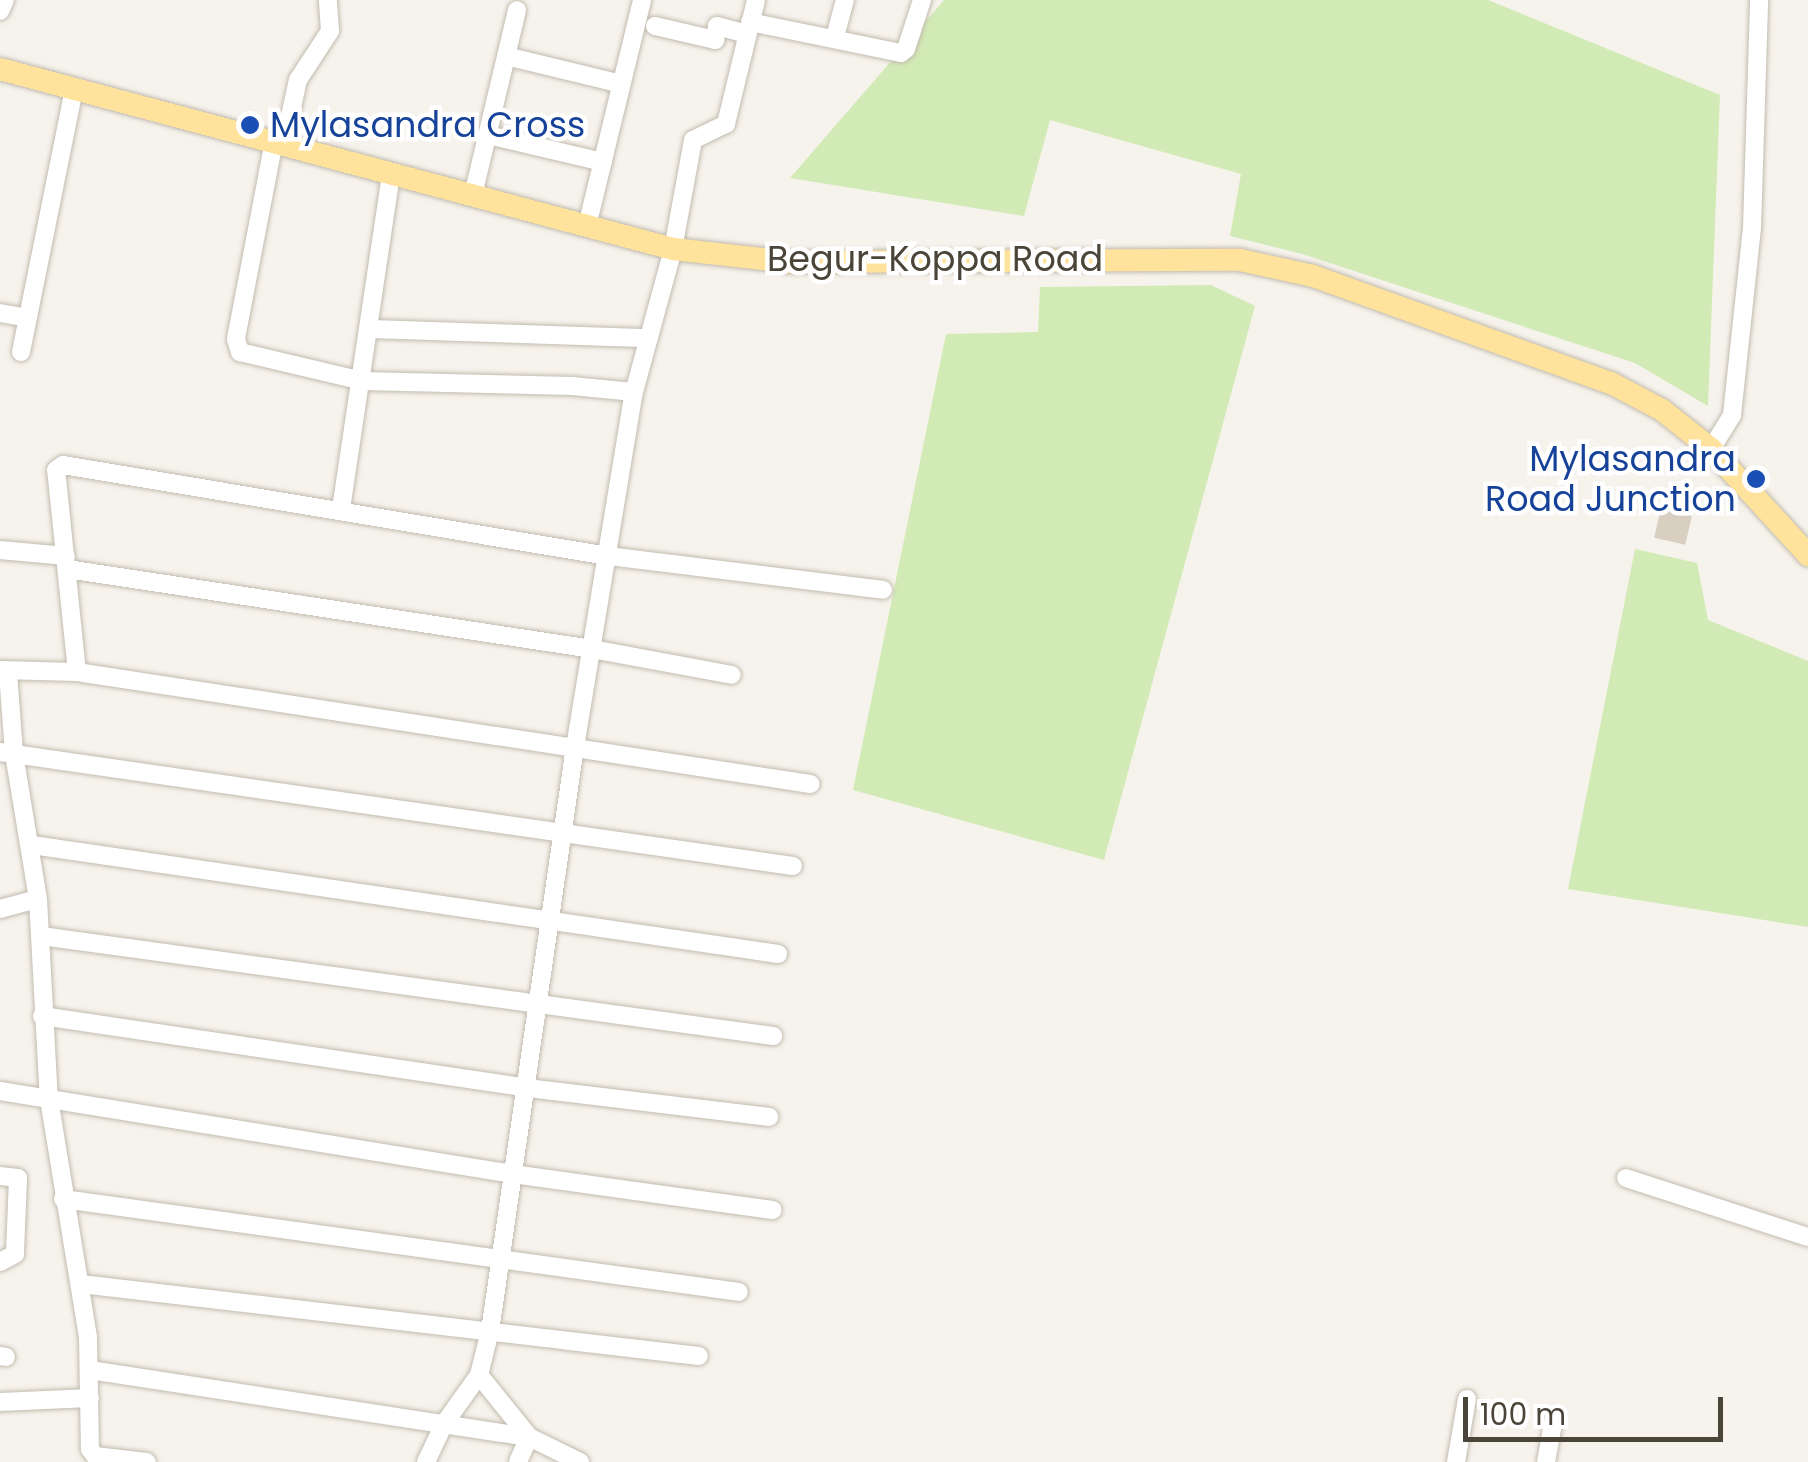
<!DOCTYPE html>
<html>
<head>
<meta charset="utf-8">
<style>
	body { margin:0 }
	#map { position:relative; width:1808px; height:1462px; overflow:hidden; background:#f6f3ec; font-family:Poppins,sans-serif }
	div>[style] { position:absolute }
	.green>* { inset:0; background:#d2eab5 }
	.shadow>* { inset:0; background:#0003 }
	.building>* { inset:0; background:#d8cfc1; transform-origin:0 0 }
	.roads { filter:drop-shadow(0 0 2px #c2bbae) drop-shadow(0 0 2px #c2bbae) }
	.minor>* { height:18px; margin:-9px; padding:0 9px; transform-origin:9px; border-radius:9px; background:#fff }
	.major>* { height:22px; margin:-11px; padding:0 11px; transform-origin:11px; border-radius:11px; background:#ffe39c }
	.dots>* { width:28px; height:28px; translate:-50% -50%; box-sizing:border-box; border:5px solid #fff; border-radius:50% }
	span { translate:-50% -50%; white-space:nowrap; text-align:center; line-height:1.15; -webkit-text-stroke:9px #fff; paint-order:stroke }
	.transit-label { font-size:35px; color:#164399 }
	.left { translate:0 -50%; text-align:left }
	.right { translate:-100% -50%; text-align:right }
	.street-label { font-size:35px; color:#4b4439 }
	.scale { position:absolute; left:1463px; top:1397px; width:260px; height:45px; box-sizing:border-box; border:5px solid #4b4439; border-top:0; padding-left:12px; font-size:30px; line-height:35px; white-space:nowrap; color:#4b4439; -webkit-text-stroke:8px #fff; paint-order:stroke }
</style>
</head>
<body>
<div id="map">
	<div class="green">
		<i style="clip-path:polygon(944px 0,1488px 0,1720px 95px,1708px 406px,1635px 363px,1302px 254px,1230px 236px,1241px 174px,1050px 120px,1024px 216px,790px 178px)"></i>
		<i style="clip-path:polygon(1211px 285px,1255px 306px,1104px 860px,853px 790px,946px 334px,1038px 332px,1040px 287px)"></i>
		<i style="clip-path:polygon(1635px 549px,1697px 563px,1708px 620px,1808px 661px,1808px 927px,1568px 889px)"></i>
	</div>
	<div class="shadow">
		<i style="clip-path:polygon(1671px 484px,1698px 490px,1684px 542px,1668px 487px)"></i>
	</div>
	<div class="building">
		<i style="left:1666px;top:486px;width:32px;height:53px;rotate:13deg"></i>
	</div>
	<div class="roads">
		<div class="minor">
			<i style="left:0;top:11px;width:12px;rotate:-66deg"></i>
			<i style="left:750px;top:22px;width:154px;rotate:11.6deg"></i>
			<i style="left:901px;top:53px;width:6px;rotate:-39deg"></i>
			<i style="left:906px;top:49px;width:52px;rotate:-71.9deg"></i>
			<i style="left:655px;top:26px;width:62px;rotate:13.1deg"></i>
			<i style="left:715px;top:40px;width:14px;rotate:-82deg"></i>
			<i style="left:717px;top:26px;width:31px;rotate:15deg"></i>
			<i style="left:835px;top:37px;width:38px;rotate:-75deg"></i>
			<i style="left:506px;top:56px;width:119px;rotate:13.6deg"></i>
			<i style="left:488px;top:135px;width:118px;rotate:13.2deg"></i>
			<i style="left:274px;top:141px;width:202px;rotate:100.9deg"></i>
			<i style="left:236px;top:339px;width:14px;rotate:73deg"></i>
			<i style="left:240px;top:352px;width:126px;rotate:13.3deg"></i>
			<i style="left:363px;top:381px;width:209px;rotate:1.4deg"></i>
			<i style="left:572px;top:386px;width:62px;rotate:5.5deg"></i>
			<i style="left:284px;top:144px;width:66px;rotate:-77.7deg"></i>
			<i style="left:298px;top:80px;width:59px;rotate:-56.9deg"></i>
			<i style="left:330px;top:31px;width:31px;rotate:-94deg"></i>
			<i style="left:473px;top:195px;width:190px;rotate:-76.6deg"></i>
			<i style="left:587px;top:226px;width:233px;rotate:-76.3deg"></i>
			<i style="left:0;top:313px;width:28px;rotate:10deg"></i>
			<i style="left:371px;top:329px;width:278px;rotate:1.9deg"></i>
			<i style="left:21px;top:352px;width:268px;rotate:-78.6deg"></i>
			<i style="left:1711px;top:449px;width:40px;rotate:-58deg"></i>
			<i style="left:1732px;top:415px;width:188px;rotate:-83.9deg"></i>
			<i style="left:1752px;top:228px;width:228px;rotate:-88.2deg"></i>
			<i style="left:341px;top:509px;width:340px;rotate:-81.5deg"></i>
			<i style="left:0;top:550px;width:66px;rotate:5.2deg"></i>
			<i style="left:67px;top:569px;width:531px;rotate:8.66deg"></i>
			<i style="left:592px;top:649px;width:142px;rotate:10.5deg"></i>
			<i style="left:0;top:670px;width:77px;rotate:1.5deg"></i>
			<i style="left:77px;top:672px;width:203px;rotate:-95.9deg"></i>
			<i style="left:56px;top:470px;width:9px;rotate:-36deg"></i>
			<i style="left:63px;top:465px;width:553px;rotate:9.48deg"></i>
			<i style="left:608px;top:556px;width:277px;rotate:7deg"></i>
			<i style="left:8px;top:672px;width:82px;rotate:85.8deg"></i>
			<i style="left:14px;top:754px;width:147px;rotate:80.6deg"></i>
			<i style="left:38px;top:899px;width:200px;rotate:86.9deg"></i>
			<i style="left:49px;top:1099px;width:242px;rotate:80.7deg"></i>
			<i style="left:88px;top:1338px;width:111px;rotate:89deg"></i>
			<i style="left:90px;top:1449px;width:9px;rotate:54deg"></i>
			<i style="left:95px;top:1456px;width:52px;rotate:6.6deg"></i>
			<i style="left:77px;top:672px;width:742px;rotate:8.68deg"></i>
			<i style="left:0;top:752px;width:801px;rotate:8.18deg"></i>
			<i style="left:32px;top:845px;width:754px;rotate:8.31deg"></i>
			<i style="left:0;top:909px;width:39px;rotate:-15deg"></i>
			<i style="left:41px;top:936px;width:739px;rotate:7.78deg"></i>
			<i style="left:42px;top:1016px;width:490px;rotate:8.4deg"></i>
			<i style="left:527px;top:1088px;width:244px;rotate:6.8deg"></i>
			<i style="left:0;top:1091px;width:520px;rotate:9.19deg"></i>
			<i style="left:513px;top:1174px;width:262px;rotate:7.9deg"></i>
			<i style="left:0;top:1176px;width:18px;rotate:6deg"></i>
			<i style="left:18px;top:1178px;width:76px;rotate:92.3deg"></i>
			<i style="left:15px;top:1254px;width:17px;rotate:152deg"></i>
			<i style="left:1626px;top:1178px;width:191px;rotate:18deg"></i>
			<i style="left:63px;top:1199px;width:682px;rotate:7.83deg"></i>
			<i style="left:81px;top:1284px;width:622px;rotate:6.65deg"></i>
			<i style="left:0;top:1356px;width:6px;rotate:9deg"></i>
			<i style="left:90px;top:1370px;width:444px;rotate:8.7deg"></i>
			<i style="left:529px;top:1437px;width:57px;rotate:26.1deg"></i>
			<i style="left:479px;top:1375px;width:80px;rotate:51.1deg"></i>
			<i style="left:529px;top:1437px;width:27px;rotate:114deg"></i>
			<i style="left:0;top:1402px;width:90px;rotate:-2.5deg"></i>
			<i style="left:426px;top:1462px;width:42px;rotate:-64.7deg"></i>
			<i style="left:444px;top:1424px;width:60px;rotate:-54.5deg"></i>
			<i style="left:479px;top:1375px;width:45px;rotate:-76deg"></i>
			<i style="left:490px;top:1331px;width:590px;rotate:-81.72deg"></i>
			<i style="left:575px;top:747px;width:360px;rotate:-80.6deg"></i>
			<i style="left:634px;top:392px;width:148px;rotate:-74.7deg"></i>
			<i style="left:673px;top:249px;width:111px;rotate:-79.6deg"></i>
			<i style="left:693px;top:140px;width:37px;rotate:-26deg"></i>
			<i style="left:726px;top:124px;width:128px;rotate:-76.4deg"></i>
			<i style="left:1456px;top:1462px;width:64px;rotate:-80.1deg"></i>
			<i style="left:1546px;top:1462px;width:45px;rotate:-79.7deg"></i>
		</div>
		<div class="major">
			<i style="left:0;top:69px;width:697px;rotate:14.97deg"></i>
			<i style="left:673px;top:249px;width:116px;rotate:6.4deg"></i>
			<i style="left:788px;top:262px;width:452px;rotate:-0.3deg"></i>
			<i style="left:1240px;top:260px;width:75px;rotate:12.4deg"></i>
			<i style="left:1313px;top:276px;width:317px;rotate:19.8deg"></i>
			<i style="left:1611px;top:383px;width:58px;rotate:27.9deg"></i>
			<i style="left:1662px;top:410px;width:63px;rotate:38.5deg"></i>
			<i style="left:1711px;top:449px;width:144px;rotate:47.5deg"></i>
		</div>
	</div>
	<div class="dots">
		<i style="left:250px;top:125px;background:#1a4fb4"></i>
		<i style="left:1756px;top:479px;background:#1a4fb4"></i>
	</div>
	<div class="transit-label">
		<span class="left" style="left:270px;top:125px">Mylasandra Cross</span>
		<span class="right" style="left:1736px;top:479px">Mylasandra<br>Road Junction</span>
	</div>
	<div class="street-label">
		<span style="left:935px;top:259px">Begur-Koppa Road</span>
	</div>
	<div class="scale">100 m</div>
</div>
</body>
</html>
